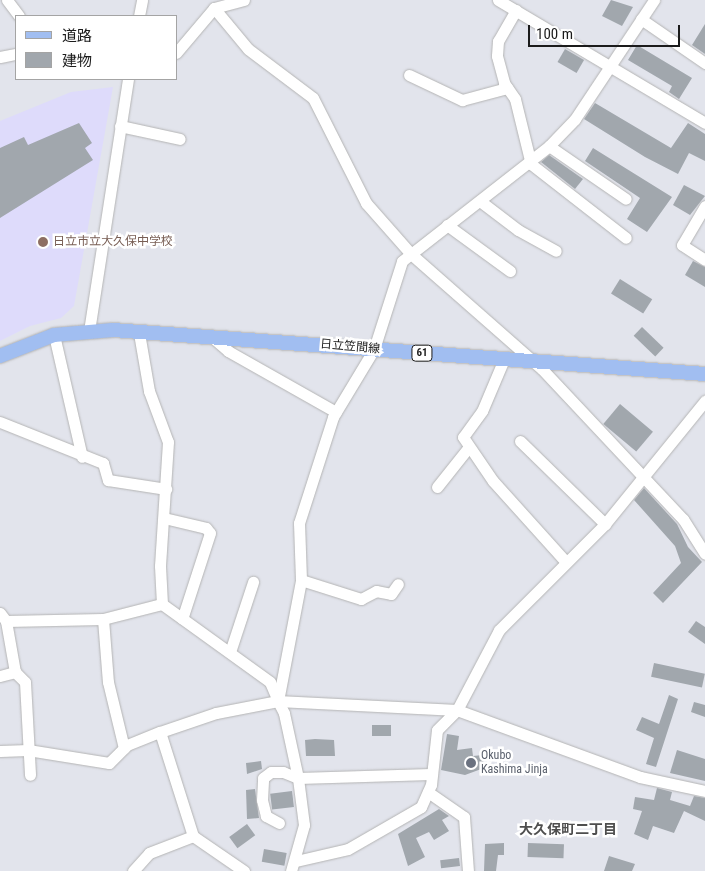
<!DOCTYPE html>
<html>
<head>
<meta charset="utf-8">
<style>
	body { margin:0 }
	#map { position:relative; width:705px; height:871px; overflow:hidden; background:#e2e4ec; font-family:"Roboto Condensed","Noto Sans JP",sans-serif }
	div>[style] { position:absolute }
	.education>* { inset:0; background:#dedbfb }
	.building>* { inset:0; background:#a1a7ad; transform-origin:0 0 }
	.roads { filter:drop-shadow(0 0 1px #b4b4b4) drop-shadow(0 0 1px #b4b4b4) }
	.minor>* { height:11px; margin:-5.5px; padding:0 5.5px; transform-origin:5.5px; border-radius:5.5px; background:#fff }
	.major>* { height:14px; margin:-7px; padding:0 7px; transform-origin:7px; border-radius:7px; background:#a1bef1 }
	.dots>* { width:14px; height:14px; translate:-50% -50%; box-sizing:border-box; border:2px solid #fff; border-radius:50% }
	span { translate:-50% -50%; white-space:nowrap; text-align:center; line-height:1.15; -webkit-text-stroke:5px #fff; paint-order:stroke }
	.shield-label span { padding:1px 4px; background:#fff; border:1px solid; border-radius:4px; -webkit-text-stroke-width:0 }
	.shield-label { font-size:11px; color:#1b1b1b; font-weight:700 }
	.education-label { font-size:12px; color:#785e54 }
	.left { translate:0 -50%; text-align:left }
	.street-label { font-size:12px; color:#1b1b1b }
	.worship-label { font-size:12px; color:#5b616d }
	.neighbourhood-label { font-size:14px; color:#4e4e4e; font-weight:700 }
	.legend { position:absolute; left:15px; top:15px; width:162px; height:65px; box-sizing:border-box; background:#fff; border:1px solid #a4a4a4; margin:0; padding:6px 9px; list-style:none; font-size:15px; color:#1b1b1b }
	.legend li { display:flex; align-items:center; gap:10px; height:25px }
	.legend b { width:25px; border:1px solid #a4a4a4 }
	.scale { position:absolute; left:528px; top:25px; width:152px; height:22px; box-sizing:border-box; border:2px solid #1b1b1b; border-top:0; padding-left:6px; font-size:15px; line-height:18px; white-space:nowrap; color:#1b1b1b; -webkit-text-stroke:4px #fff; paint-order:stroke }
</style>
</head>
<body>
<div id="map">
	<div class="education">
		<i style="clip-path:polygon(113px 87px,74px 306px,61px 318px,30px 326px,0 341px,0 121px,71px 92px)"></i>
	</div>
	<div class="building">
		<i style="clip-path:polygon(611px 0,633px 7px,622px 26px,602px 16px)"></i>
		<i style="clip-path:polygon(705px 24px,705px 54px,692px 45px)"></i>
		<i style="clip-path:polygon(637px 45px,692px 78px,679px 99px,669px 92px,672px 86px,628px 60px)"></i>
		<i style="left:565px;top:49px;width:22px;height:15px;rotate:30deg"></i>
		<i style="clip-path:polygon(595px 103px,671px 148px,688px 123px,705px 134px,705px 161px,689px 153px,678px 174px,645px 157px,584px 119px)"></i>
		<i style="clip-path:polygon(79px 123px,92px 143px,85px 148px,93px 160px,0 218px,0 148px,24px 137px,28px 145px)"></i>
		<i style="clip-path:polygon(593px 148px,672px 197px,647px 232px,627px 219px,640px 198px,585px 161px)"></i>
		<i style="clip-path:polygon(549px 155px,583px 179px,575px 189px,541px 162px)"></i>
		<i style="clip-path:polygon(684px 185px,705px 196px,690px 215px,673px 205px)"></i>
		<i style="clip-path:polygon(693px 261px,705px 267px,705px 287px,685px 275px)"></i>
		<i style="left:620px;top:279px;width:38px;height:17px;rotate:32deg"></i>
		<i style="left:642px;top:327px;width:30px;height:12px;rotate:44deg"></i>
		<i style="left:620px;top:404px;width:43px;height:26px;rotate:40deg"></i>
		<i style="clip-path:polygon(644px 488px,677px 524px,688px 547px,702px 562px,663px 603px,653px 593px,681px 563px,675px 546px,634px 500px)"></i>
		<i style="clip-path:polygon(696px 621px,705px 627px,705px 644px,688px 632px)"></i>
		<i style="left:654px;top:663px;width:52px;height:14px;rotate:12deg"></i>
		<i style="clip-path:polygon(669px 695px,678px 699px,656px 767px,646px 764px,654px 738px,636px 730px,642px 717px,659px 724px)"></i>
		<i style="clip-path:polygon(694px 702px,705px 705px,705px 717px,691px 712px)"></i>
		<i style="left:372px;top:725px;width:19px;height:11px"></i>
		<i style="clip-path:polygon(447px 734px,459px 736px,457px 750px,472px 748px,473px 756px,483px 755px,484px 768px,465px 775px,441px 770px)"></i>
		<i style="clip-path:polygon(315px 739px,334px 740px,335px 756px,306px 756px,305px 740px)"></i>
		<i style="clip-path:polygon(677px 750px,705px 759px,705px 781px,670px 773px)"></i>
		<i style="clip-path:polygon(261px 761px,262px 769px,247px 774px,246px 763px)"></i>
		<i style="clip-path:polygon(657px 788px,672px 792px,670px 800px,690px 806px,694px 796px,705px 798px,705px 821px,684px 811px,674px 833px,653px 826px,648px 840px,634px 834px,642px 811px,633px 809px,635px 797px,654px 800px)"></i>
		<i style="clip-path:polygon(255px 789px,259px 818px,247px 819px,246px 790px)"></i>
		<i style="left:292px;top:791px;width:16px;height:22px;rotate:83deg"></i>
		<i style="clip-path:polygon(439px 809px,449px 816px,442px 820px,449px 831px,434px 840px,429px 832px,416px 838px,425px 857px,408px 866px,398px 834px)"></i>
		<i style="left:247px;top:824px;width:14px;height:22px;rotate:54deg"></i>
		<i style="clip-path:polygon(504px 843px,504px 855px,498px 855px,496px 871px,484px 871px,485px 844px)"></i>
		<i style="left:528px;top:843px;width:36px;height:14px;rotate:2deg"></i>
		<i style="left:264px;top:849px;width:23px;height:13px;rotate:10deg"></i>
		<i style="clip-path:polygon(609px 856px,635px 864px,632px 871px,604px 871px)"></i>
		<i style="left:459px;top:858px;width:8px;height:19px;rotate:83deg"></i>
	</div>
	<div class="roads">
		<div class="minor">
			<i style="left:7px;top:0;width:20px;rotate:53deg"></i>
			<i style="left:498px;top:0;width:241px;rotate:30.7deg"></i>
			<i style="left:214px;top:8px;width:53px;rotate:50.3deg"></i>
			<i style="left:248px;top:49px;width:81px;rotate:37deg"></i>
			<i style="left:313px;top:98px;width:118px;rotate:63.2deg"></i>
			<i style="left:366px;top:203px;width:68px;rotate:48.6deg"></i>
			<i style="left:411px;top:254px;width:174px;rotate:41.3deg"></i>
			<i style="left:542px;top:369px;width:206px;rotate:46.8deg"></i>
			<i style="left:683px;top:519px;width:41px;rotate:57.8deg"></i>
			<i style="left:516px;top:10px;width:36px;rotate:120deg"></i>
			<i style="left:498px;top:41px;width:15px;rotate:94deg"></i>
			<i style="left:497px;top:56px;width:28px;rotate:75deg"></i>
			<i style="left:504px;top:83px;width:19px;rotate:55deg"></i>
			<i style="left:515px;top:99px;width:67px;rotate:76.2deg"></i>
			<i style="left:531px;top:164px;width:120px;rotate:37.9deg"></i>
			<i style="left:139px;top:16px;width:16px;rotate:-79deg"></i>
			<i style="left:641px;top:19px;width:78px;rotate:34.5deg"></i>
			<i style="left:176px;top:53px;width:59px;rotate:-49.8deg"></i>
			<i style="left:214px;top:8px;width:31px;rotate:-15deg"></i>
			<i style="left:0;top:57px;width:16px;rotate:-11deg"></i>
			<i style="left:409px;top:75px;width:59px;rotate:25.3deg"></i>
			<i style="left:462px;top:100px;width:47px;rotate:-14.9deg"></i>
			<i style="left:120px;top:126px;width:61px;rotate:12.2deg"></i>
			<i style="left:549px;top:146px;width:93px;rotate:34.5deg"></i>
			<i style="left:480px;top:201px;width:48px;rotate:37.3deg"></i>
			<i style="left:518px;top:230px;width:43px;rotate:28.9deg"></i>
			<i style="left:705px;top:206px;width:45px;rotate:120.5deg"></i>
			<i style="left:682px;top:245px;width:27px;rotate:33deg"></i>
			<i style="left:447px;top:225px;width:78px;rotate:36.1deg"></i>
			<i style="left:89px;top:331px;width:255px;rotate:-81.2deg"></i>
			<i style="left:139px;top:333px;width:59px;rotate:80.2deg"></i>
			<i style="left:149px;top:391px;width:54px;rotate:69.6deg"></i>
			<i style="left:168px;top:442px;width:124px;rotate:93.7deg"></i>
			<i style="left:160px;top:566px;width:38px;rotate:87deg"></i>
			<i style="left:162px;top:604px;width:133px;rotate:35.8deg"></i>
			<i style="left:270px;top:682px;width:21px;rotate:67deg"></i>
			<i style="left:54px;top:335px;width:125px;rotate:77.1deg"></i>
			<i style="left:211px;top:336px;width:23px;rotate:41deg"></i>
			<i style="left:228px;top:351px;width:124px;rotate:29.5deg"></i>
			<i style="left:504px;top:359px;width:56px;rotate:112.9deg"></i>
			<i style="left:482px;top:411px;width:32px;rotate:126deg"></i>
			<i style="left:463px;top:437px;width:53px;rotate:55.7deg"></i>
			<i style="left:493px;top:481px;width:108px;rotate:48deg"></i>
			<i style="left:0;top:422px;width:111px;rotate:21.7deg"></i>
			<i style="left:103px;top:463px;width:18px;rotate:74deg"></i>
			<i style="left:108px;top:480px;width:59px;rotate:8.8deg"></i>
			<i style="left:520px;top:441px;width:119px;rotate:44.3deg"></i>
			<i style="left:437px;top:487px;width:50px;rotate:-51.5deg"></i>
			<i style="left:164px;top:518px;width:43px;rotate:13.4deg"></i>
			<i style="left:206px;top:528px;width:6px;rotate:51deg"></i>
			<i style="left:210px;top:533px;width:90px;rotate:108deg"></i>
			<i style="left:301px;top:580px;width:63px;rotate:17.6deg"></i>
			<i style="left:361px;top:599px;width:17px;rotate:-28deg"></i>
			<i style="left:376px;top:591px;width:15px;rotate:11deg"></i>
			<i style="left:391px;top:594px;width:12px;rotate:-55deg"></i>
			<i style="left:0;top:613px;width:10px;rotate:53deg"></i>
			<i style="left:6px;top:621px;width:97px;rotate:-1.2deg"></i>
			<i style="left:103px;top:619px;width:61px;rotate:-14.3deg"></i>
			<i style="left:103px;top:619px;width:63px;rotate:85.5deg"></i>
			<i style="left:108px;top:682px;width:68px;rotate:76.4deg"></i>
			<i style="left:230px;top:652px;width:74px;rotate:-71.8deg"></i>
			<i style="left:15px;top:672px;width:14px;rotate:45deg"></i>
			<i style="left:25px;top:682px;width:93px;rotate:86.9deg"></i>
			<i style="left:0;top:676px;width:16px;rotate:-15deg"></i>
			<i style="left:15px;top:672px;width:52px;rotate:-100deg"></i>
			<i style="left:160px;top:732px;width:109px;rotate:72.4deg"></i>
			<i style="left:193px;top:836px;width:62px;rotate:34.5deg"></i>
			<i style="left:0;top:751px;width:28px;rotate:-2deg"></i>
			<i style="left:28px;top:750px;width:82px;rotate:9.1deg"></i>
			<i style="left:109px;top:763px;width:25px;rotate:-45deg"></i>
			<i style="left:127px;top:745px;width:35px;rotate:-22deg"></i>
			<i style="left:160px;top:732px;width:59px;rotate:-18.7deg"></i>
			<i style="left:216px;top:713px;width:63px;rotate:-11deg"></i>
			<i style="left:278px;top:701px;width:179px;rotate:2.9deg"></i>
			<i style="left:457px;top:710px;width:195px;rotate:20.1deg"></i>
			<i style="left:640px;top:777px;width:66px;rotate:12.2deg"></i>
			<i style="left:428px;top:792px;width:44px;rotate:34.8deg"></i>
			<i style="left:464px;top:817px;width:54px;rotate:85.8deg"></i>
			<i style="left:279px;top:823px;width:15px;rotate:-152deg"></i>
			<i style="left:266px;top:816px;width:16px;rotate:-104deg"></i>
			<i style="left:262px;top:800px;width:22px;rotate:-87deg"></i>
			<i style="left:263px;top:778px;width:10px;rotate:-37deg"></i>
			<i style="left:271px;top:772px;width:12px"></i>
			<i style="left:283px;top:772px;width:16px;rotate:22deg"></i>
			<i style="left:298px;top:778px;width:133px;rotate:-1.7deg"></i>
			<i style="left:296px;top:861px;width:53px;rotate:-13deg"></i>
			<i style="left:348px;top:849px;width:84px;rotate:-29.9deg"></i>
			<i style="left:421px;top:807px;width:24px;rotate:-66deg"></i>
			<i style="left:431px;top:785px;width:55px;rotate:-83.8deg"></i>
			<i style="left:437px;top:730px;width:28px;rotate:-45deg"></i>
			<i style="left:457px;top:710px;width:90px;rotate:-62.3deg"></i>
			<i style="left:499px;top:630px;width:150px;rotate:-45deg"></i>
			<i style="left:605px;top:524px;width:159px;rotate:-50.9deg"></i>
			<i style="left:133px;top:871px;width:24px;rotate:-48deg"></i>
			<i style="left:149px;top:853px;width:47px;rotate:-21.1deg"></i>
			<i style="left:291px;top:871px;width:48px;rotate:-74.2deg"></i>
			<i style="left:304px;top:825px;width:47px;rotate:-97.3deg"></i>
			<i style="left:298px;top:778px;width:66px;rotate:-102.2deg"></i>
			<i style="left:284px;top:713px;width:13px;rotate:-117deg"></i>
			<i style="left:278px;top:701px;width:123px;rotate:-79.2deg"></i>
			<i style="left:301px;top:580px;width:57px;rotate:-92deg"></i>
			<i style="left:299px;top:523px;width:111px;rotate:-72.2deg"></i>
			<i style="left:333px;top:417px;width:79px;rotate:-58.9deg"></i>
			<i style="left:374px;top:349px;width:92px;rotate:-72.3deg"></i>
			<i style="left:402px;top:261px;width:187px;rotate:-38deg"></i>
			<i style="left:549px;top:146px;width:37px;rotate:-46deg"></i>
			<i style="left:575px;top:119px;width:143px;rotate:-56.4deg"></i>
		</div>
		<div class="major">
			<i style="left:0;top:356px;width:58px;rotate:-21.3deg"></i>
			<i style="left:54px;top:335px;width:59px;rotate:-4.8deg"></i>
			<i style="left:113px;top:330px;width:594px;rotate:4.25deg"></i>
		</div>
	</div>
	<div class="dots">
		<i style="left:43px;top:242px;background:#8d6e63"></i>
		<i style="left:471px;top:763px;background:#6b7280"></i>
	</div>
	<div class="shield-label">
		<span style="left:422px;top:353px">61</span>
	</div>
	<div class="education-label">
		<span class="left" style="left:53px;top:242px">日立市立大久保中学校</span>
	</div>
	<div class="street-label">
		<span style="left:350px;top:347px;rotate:5deg">日立笠間線</span>
	</div>
	<div class="worship-label">
		<span class="left" style="left:481px;top:763px">Okubo<br>Kashima Jinja</span>
	</div>
	<div class="neighbourhood-label">
		<span style="left:568px;top:829px">大久保町二丁目</span>
	</div>
	<ul class="legend">
	<li><b style="height:6px;background:#a1bef1"></b>道路</li>
	<li><b style="height:14px;background:#a1a7ad"></b>建物</li>
	</ul>
	<div class="scale">100 m</div>
</div>
</body>
</html>
